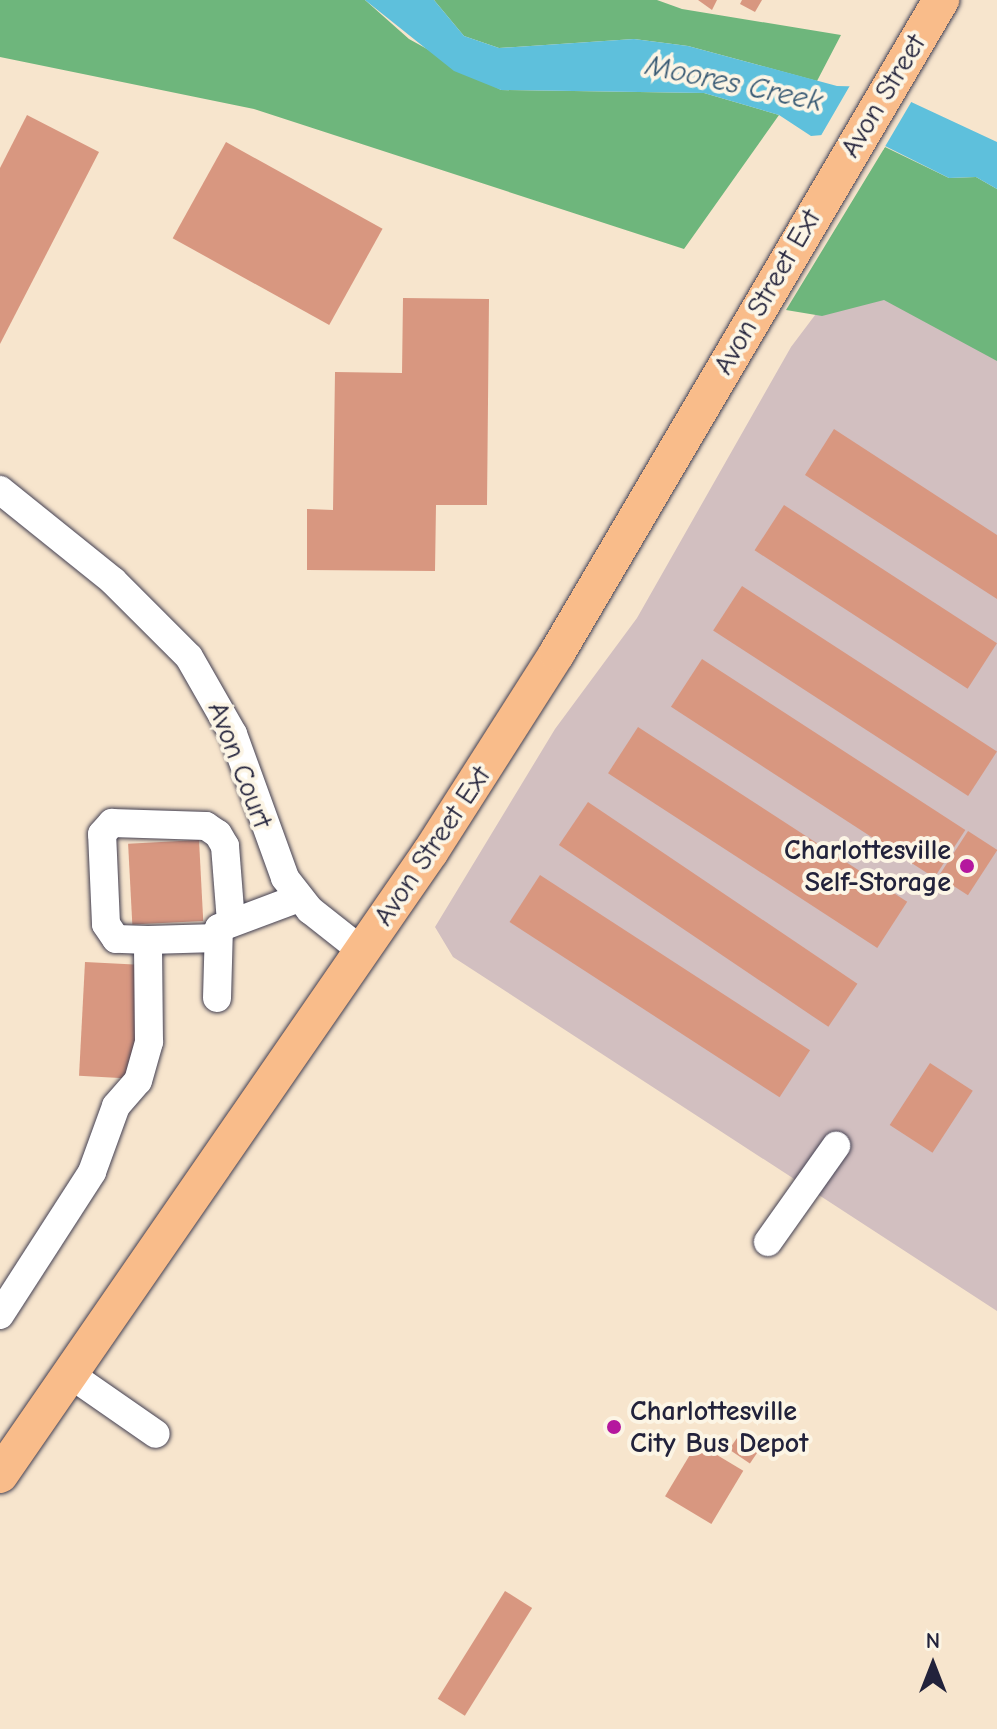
<!DOCTYPE html>
<html>
<head>
<meta charset="utf-8">
<style>
	body { margin:0 }
	#map { position:relative; width:997px; height:1729px; overflow:hidden; background:#f7e5cd; font-family:"Comic Neue",sans-serif }
	div>[style] { position:absolute }
	.industrial>* { inset:0; background:#d2bfc0 }
	.forest>* { inset:0; background:#6eb67c }
	.water>* { inset:0; background:#5ec0dc }
	.pier>* { inset:0; background:#f7e5cd }
	.building>* { inset:0; background:#d89780; transform-origin:0 0 }
	.roads { filter:drop-shadow(0 0 2px #423f51) drop-shadow(0 0 2px #423f51) }
	.minor>* { height:28px; margin:-14px; padding:0 14px; transform-origin:14px; border-radius:14px; background:#fff }
	.major>* { height:36px; margin:-18px; padding:0 18px; transform-origin:18px; border-radius:18px; background:#f9bc8a }
	.dots>* { width:22px; height:22px; translate:-50% -50%; box-sizing:border-box; border:4px solid #fcf5e5; border-radius:50% }
	span { translate:-50% -50%; white-space:nowrap; text-align:center; line-height:1.15; -webkit-text-stroke:8px #fcf5e5; paint-order:stroke }
	.street-label { font-size:28px; color:#22223b }
	.poi-label { font-size:28px; color:#22223b; font-weight:700 }
	.right { translate:-100% -50%; text-align:right }
	.left { translate:0 -50%; text-align:left }
	.water-label { font-size:30px; color:#375973; font-style:italic }
	.north { position:absolute; left:893px; top:1625px; width:80px; height:80px; -webkit-text-stroke:6px #fcf5e5; paint-order:stroke; rotate:0deg; font-size:22px; font-weight:700; line-height:32px; text-align:center; color:#22223b }
	.north::after { content:''; display:block; margin:auto; width:28px; height:36px; background:#22223b; clip-path:polygon(50% 0,100% 100%,50% 72%,0 100%) }
</style>
</head>
<body>
<div id="map">
	<div class="industrial">
		<i style="clip-path:polygon(864px 250px,997px 255px,997px 1311px,453px 957px,435px 927px,555px 729px,637px 618px,791px 347px)"></i>
	</div>
	<div class="forest">
		<i style="clip-path:polygon(0 0,365px 0,409px 39px,501px 90px,704px 93px,779px 115px,684px 249px,254px 109px,0 57px)"></i>
		<i style="clip-path:polygon(434px 0,657px 0,682px 9px,841px 35px,817px 81px,688px 46px,634px 39px,499px 48px,464px 36px)"></i>
		<i style="clip-path:polygon(885px 147px,949px 178px,976px 177px,997px 189px,997px 361px,884px 300px,822px 316px,786px 310px)"></i>
	</div>
	<div class="water">
		<i style="clip-path:polygon(365px 0,434px 0,464px 36px,499px 48px,634px 39px,688px 46px,837px 86px,879px 87px,997px 142px,997px 189px,976px 177px,949px 178px,857px 132px,811px 136px,779px 115px,704px 93px,501px 90px,454px 71px)"></i>
	</div>
	<div class="pier">
		<i style="clip-path:polygon(852px 82px,879px 83px,913px 99px,883px 150px,856px 136px,819px 139px)"></i>
	</div>
	<div class="building">
		<i style="clip-path:polygon(698px 0,717px 0,712px 10px)"></i>
		<i style="clip-path:polygon(742px 0,762px 0,755px 12px,740px 4px)"></i>
		<i style="clip-path:polygon(27px 115px,99px 152px,0 344px,0 168px)"></i>
		<i style="left:226px;top:142px;width:179px;height:110px;rotate:29deg"></i>
		<i style="clip-path:polygon(403px 298px,489px 299px,487px 505px,436px 505px,435px 571px,307px 570px,307px 509px,333px 510px,335px 372px,402px 373px)"></i>
		<i style="clip-path:polygon(834px 429px,997px 535px,997px 599px,805px 475px)"></i>
		<i style="left:784px;top:505px;width:254px;height:54px;rotate:33deg"></i>
		<i style="left:742px;top:586px;width:304px;height:53px;rotate:33deg"></i>
		<i style="left:702px;top:659px;width:314px;height:57px;rotate:33deg"></i>
		<i style="left:638px;top:727px;width:321px;height:55px;rotate:33deg"></i>
		<i style="left:588px;top:802px;width:325px;height:52px;rotate:34deg"></i>
		<i style="left:968px;top:831px;width:35px;height:54px;rotate:33deg"></i>
		<i style="left:199px;top:840px;width:81px;height:71px;rotate:87deg"></i>
		<i style="left:540px;top:875px;width:322px;height:56px;rotate:33deg"></i>
		<i style="left:85px;top:962px;width:54px;height:114px;rotate:3deg"></i>
		<i style="left:930px;top:1063px;width:51px;height:74px;rotate:33deg"></i>
		<i style="left:737px;top:1438px;width:25px;height:14px;rotate:34deg"></i>
		<i style="left:697px;top:1443px;width:54px;height:62px;rotate:31deg"></i>
		<i style="left:505px;top:1591px;width:32px;height:127px;rotate:32deg"></i>
	</div>
	<div class="roads">
		<div class="minor">
			<i style="left:0;top:490px;width:145px;rotate:38.8deg"></i>
			<i style="left:113px;top:581px;width:107px;rotate:45deg"></i>
			<i style="left:189px;top:657px;width:89px;rotate:60.3deg"></i>
			<i style="left:233px;top:734px;width:153px;rotate:70.1deg"></i>
			<i style="left:285px;top:878px;width:41px;rotate:52deg"></i>
			<i style="left:310px;top:910px;width:66px;rotate:38.3deg"></i>
			<i style="left:148px;top:940px;width:32px;rotate:-178deg"></i>
			<i style="left:116px;top:939px;width:18px;rotate:-124deg"></i>
			<i style="left:106px;top:924px;width:90px;rotate:-92.5deg"></i>
			<i style="left:102px;top:834px;width:15px;rotate:-48deg"></i>
			<i style="left:112px;top:823px;width:94px;rotate:1.8deg"></i>
			<i style="left:206px;top:826px;width:14px;rotate:34deg"></i>
			<i style="left:218px;top:834px;width:14px;rotate:60deg"></i>
			<i style="left:225px;top:846px;width:76px;rotate:85.5deg"></i>
			<i style="left:217px;top:998px;width:70px;rotate:-88.4deg"></i>
			<i style="left:219px;top:928px;width:85px;rotate:-20.6deg"></i>
			<i style="left:768px;top:1242px;width:118px;rotate:-54.7deg"></i>
			<i style="left:0;top:1315px;width:170px;rotate:-57.2deg"></i>
			<i style="left:92px;top:1172px;width:70px;rotate:-70deg"></i>
			<i style="left:116px;top:1106px;width:33px;rotate:-49deg"></i>
			<i style="left:138px;top:1081px;width:41px;rotate:-74.2deg"></i>
			<i style="left:149px;top:1042px;width:102px;rotate:-90.6deg"></i>
			<i style="left:148px;top:940px;width:70px;rotate:-1.6deg"></i>
			<i style="left:71px;top:1375px;width:103px;rotate:34.8deg"></i>
		</div>
		<div class="major">
			<i style="left:0;top:1475px;width:758px;rotate:-55.37deg"></i>
			<i style="left:431px;top:851px;width:235px;rotate:-57.5deg"></i>
			<i style="left:557px;top:653px;width:758px;rotate:-59.54deg"></i>
		</div>
	</div>
	<div class="dots">
		<i style="left:967px;top:866px;background:#b5179e"></i>
		<i style="left:614px;top:1427px;background:#b5179e"></i>
	</div>
	<div class="street-label">
		<span style="left:883px;top:96px;rotate:-59deg">Avon Street</span>
		<span style="left:767px;top:292px;rotate:-60deg">Avon Street Ext</span>
		<span style="left:240px;top:765px;rotate:69deg">Avon Court</span>
		<span style="left:432px;top:846px;rotate:-56deg">Avon Street Ext</span>
	</div>
	<div class="poi-label">
		<span class="right" style="left:951px;top:866px">Charlottesville<br>Self-Storage</span>
		<span class="left" style="left:630px;top:1427px">Charlottesville<br>City Bus Depot</span>
	</div>
	<div class="water-label">
		<span style="left:734px;top:84px;rotate:12deg">Moores Creek</span>
	</div>
	<div class="north">N</div>
</div>
</body>
</html>
